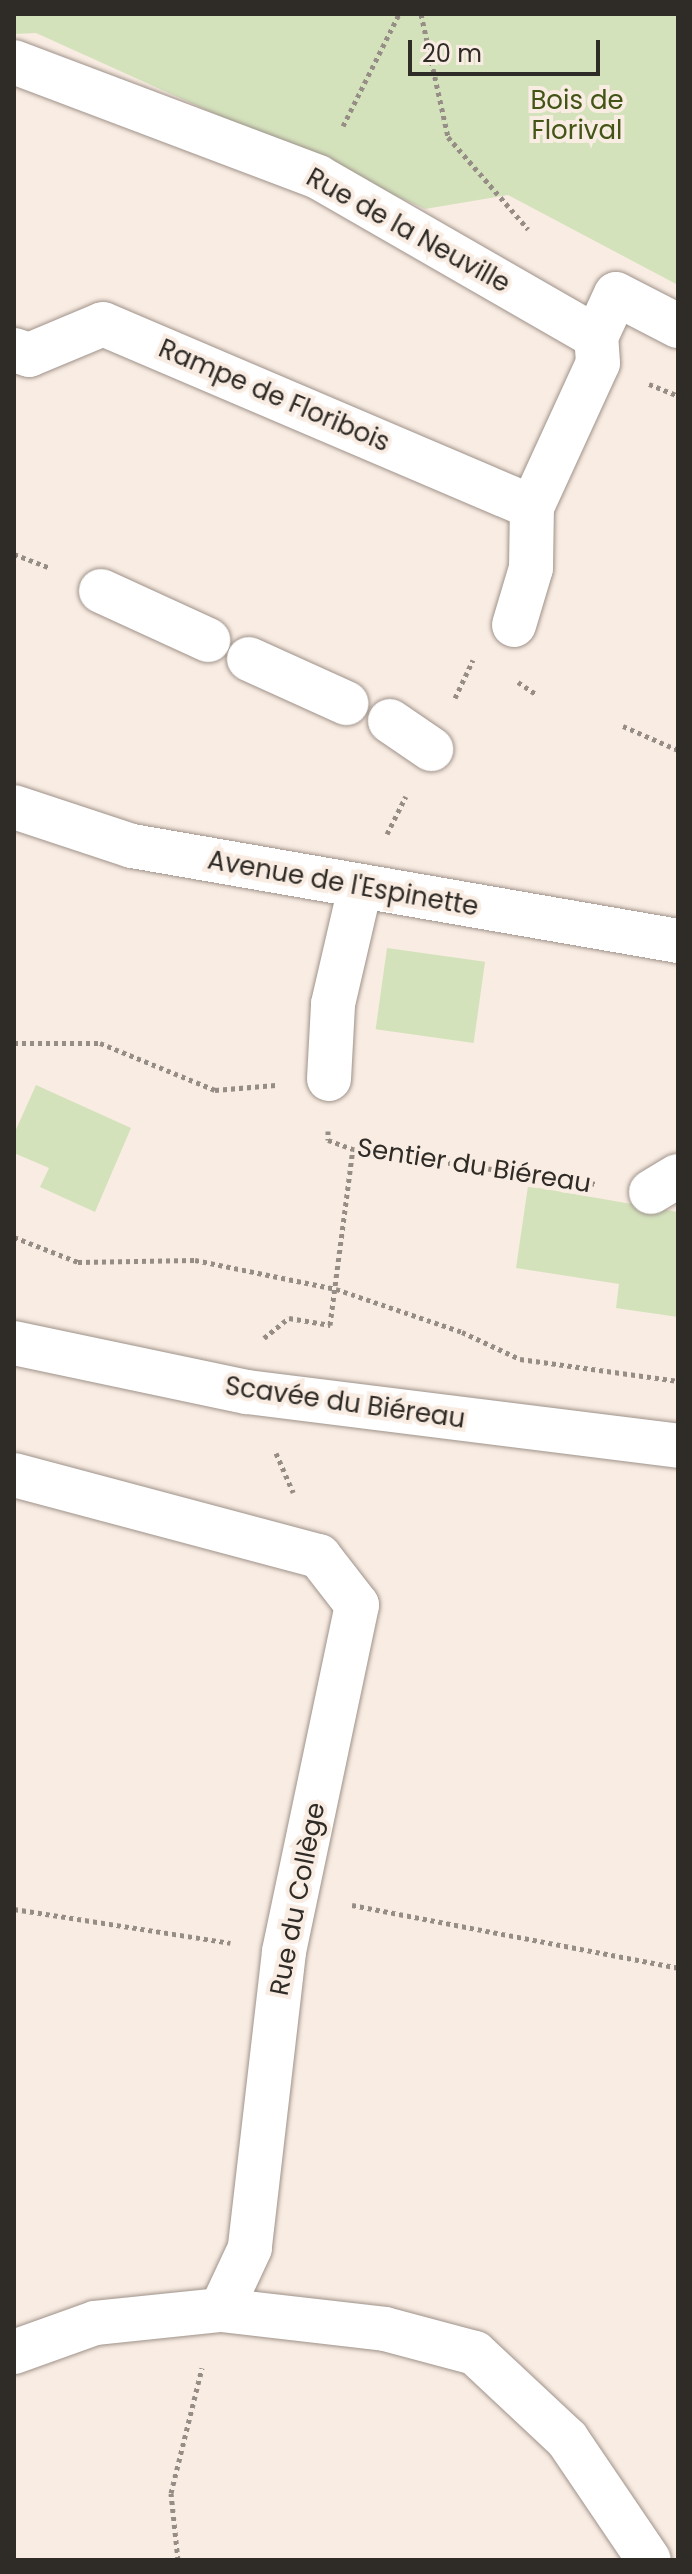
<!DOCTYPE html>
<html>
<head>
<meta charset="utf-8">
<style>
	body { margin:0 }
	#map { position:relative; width:692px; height:2574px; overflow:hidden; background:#f9ece2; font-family:Poppins,sans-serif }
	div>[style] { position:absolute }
	.green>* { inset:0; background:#d4e2bc; transform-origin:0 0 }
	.path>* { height:5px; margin-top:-2.5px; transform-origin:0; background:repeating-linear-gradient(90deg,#968d86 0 4px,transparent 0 8px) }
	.roads { filter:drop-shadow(0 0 2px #9e928a) drop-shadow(0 0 2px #9e928a) }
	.minor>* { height:44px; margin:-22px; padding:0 22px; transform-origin:22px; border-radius:22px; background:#fff }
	span { translate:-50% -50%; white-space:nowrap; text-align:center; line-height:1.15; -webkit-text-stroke:8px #f9ece2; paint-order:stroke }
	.park-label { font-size:26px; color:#435516 }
	.street-label { font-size:26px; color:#2f2b27 }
	.frame { position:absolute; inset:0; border:16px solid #2f2b27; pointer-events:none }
	.scale { position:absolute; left:408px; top:40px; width:192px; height:36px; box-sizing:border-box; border:4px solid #2f2b27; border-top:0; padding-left:10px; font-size:24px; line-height:28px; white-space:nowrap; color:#2f2b27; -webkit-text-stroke:6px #f9ece2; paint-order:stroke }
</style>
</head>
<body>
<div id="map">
	<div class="green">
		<i style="clip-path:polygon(14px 14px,678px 14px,678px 285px,508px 195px,425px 209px,36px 33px,14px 34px)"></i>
		<i style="left:387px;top:948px;width:99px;height:82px;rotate:8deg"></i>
		<i style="clip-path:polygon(36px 1085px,131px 1128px,95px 1212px,40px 1187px,49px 1168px,14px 1153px,14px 1134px)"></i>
		<i style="clip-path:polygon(528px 1186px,678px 1212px,678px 1317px,616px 1308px,619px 1284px,516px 1268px)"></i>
	</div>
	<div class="path">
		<i style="left:421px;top:14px;width:126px;rotate:77.6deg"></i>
		<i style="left:448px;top:137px;width:122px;rotate:49deg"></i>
		<i style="left:343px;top:126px;width:125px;rotate:-63.4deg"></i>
		<i style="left:649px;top:384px;width:31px;rotate:22deg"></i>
		<i style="left:14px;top:554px;width:39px;rotate:21deg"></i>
		<i style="left:518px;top:682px;width:23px;rotate:34deg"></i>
		<i style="left:455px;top:698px;width:42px;rotate:-64.7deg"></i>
		<i style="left:623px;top:726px;width:60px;rotate:23.6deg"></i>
		<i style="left:387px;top:834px;width:42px;rotate:-63.4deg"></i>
		<i style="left:14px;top:1043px;width:86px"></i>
		<i style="left:100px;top:1043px;width:124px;rotate:22.2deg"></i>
		<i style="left:215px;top:1090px;width:61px;rotate:-4.7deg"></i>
		<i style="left:328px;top:1131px;width:9px;rotate:90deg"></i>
		<i style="left:328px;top:1140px;width:27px;rotate:20deg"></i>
		<i style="left:353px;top:1149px;width:246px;rotate:8.2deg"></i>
		<i style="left:14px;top:1237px;width:69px;rotate:21.3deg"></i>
		<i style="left:78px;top:1262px;width:117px;rotate:-1deg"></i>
		<i style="left:195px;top:1260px;width:144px;rotate:11.6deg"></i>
		<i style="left:336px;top:1289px;width:133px;rotate:18.8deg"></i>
		<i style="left:462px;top:1332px;width:64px;rotate:25deg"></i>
		<i style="left:520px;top:1359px;width:160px;rotate:7.9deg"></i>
		<i style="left:264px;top:1338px;width:32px;rotate:-39deg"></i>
		<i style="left:289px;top:1318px;width:42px;rotate:9.7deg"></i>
		<i style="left:330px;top:1325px;width:177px;rotate:-82.6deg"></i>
		<i style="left:276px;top:1453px;width:43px;rotate:66.4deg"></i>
		<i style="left:352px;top:1905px;width:332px;rotate:10.9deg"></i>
		<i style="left:14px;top:1909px;width:219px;rotate:8.9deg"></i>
		<i style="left:178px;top:2560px;width:67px;rotate:-96deg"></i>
		<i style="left:171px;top:2493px;width:129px;rotate:-76.1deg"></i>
	</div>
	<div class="roads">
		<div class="minor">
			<i style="left:14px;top:62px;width:325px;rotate:20.7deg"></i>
			<i style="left:318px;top:177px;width:321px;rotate:29.9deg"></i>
			<i style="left:596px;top:337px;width:47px;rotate:-65.1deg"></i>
			<i style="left:616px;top:294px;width:70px;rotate:27.3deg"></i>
			<i style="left:14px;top:350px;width:16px;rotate:18deg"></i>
			<i style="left:29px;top:355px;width:80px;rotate:-22.7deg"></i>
			<i style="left:103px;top:324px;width:466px;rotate:23.1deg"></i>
			<i style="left:101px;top:591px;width:118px;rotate:24.6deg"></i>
			<i style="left:514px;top:625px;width:59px;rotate:-73.4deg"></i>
			<i style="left:531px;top:568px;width:61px;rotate:-89.1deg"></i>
			<i style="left:532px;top:507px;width:158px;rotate:-65.4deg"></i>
			<i style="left:598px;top:363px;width:26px;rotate:-94deg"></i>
			<i style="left:249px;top:659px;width:107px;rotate:24.4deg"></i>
			<i style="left:390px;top:721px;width:50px;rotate:34.3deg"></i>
			<i style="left:14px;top:807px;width:124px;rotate:18.3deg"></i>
			<i style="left:132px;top:846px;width:554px;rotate:9.87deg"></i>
			<i style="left:329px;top:1079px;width:75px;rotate:-86.9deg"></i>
			<i style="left:333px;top:1004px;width:119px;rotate:-76.9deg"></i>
			<i style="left:651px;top:1192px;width:31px;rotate:-31deg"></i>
			<i style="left:14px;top:1343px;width:238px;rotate:11.9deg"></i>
			<i style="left:247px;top:1392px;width:434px;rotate:7.1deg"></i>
			<i style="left:14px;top:1475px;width:316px;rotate:14.9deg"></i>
			<i style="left:319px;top:1556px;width:62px;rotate:52.2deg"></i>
			<i style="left:357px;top:1605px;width:355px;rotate:101.9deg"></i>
			<i style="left:284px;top:1952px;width:298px;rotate:96.6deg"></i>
			<i style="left:250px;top:2248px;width:68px;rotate:115.1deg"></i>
			<i style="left:14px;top:2352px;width:86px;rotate:-19.7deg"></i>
			<i style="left:95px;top:2323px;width:127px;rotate:-5.9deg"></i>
			<i style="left:221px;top:2310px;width:165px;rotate:6.6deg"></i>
			<i style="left:385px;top:2329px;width:93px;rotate:14.9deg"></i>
			<i style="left:475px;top:2353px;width:126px;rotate:43.1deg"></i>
			<i style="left:567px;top:2439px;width:146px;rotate:55.9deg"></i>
		</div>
	</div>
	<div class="park-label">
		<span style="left:577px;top:116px">Bois de<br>Florival</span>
	</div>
	<div class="street-label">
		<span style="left:408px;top:231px;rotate:29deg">Rue de la Neuville</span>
		<span style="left:274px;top:396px;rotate:23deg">Rampe de Floribois</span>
		<span style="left:343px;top:884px;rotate:10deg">Avenue de l'Espinette</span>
		<span style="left:474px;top:1166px;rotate:9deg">Sentier du Biéreau</span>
		<span style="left:345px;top:1403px;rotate:8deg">Scavée du Biéreau</span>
		<span style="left:298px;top:1899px;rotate:-79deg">Rue du Collège</span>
	</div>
	<div class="frame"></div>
	<div class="scale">20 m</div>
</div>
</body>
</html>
